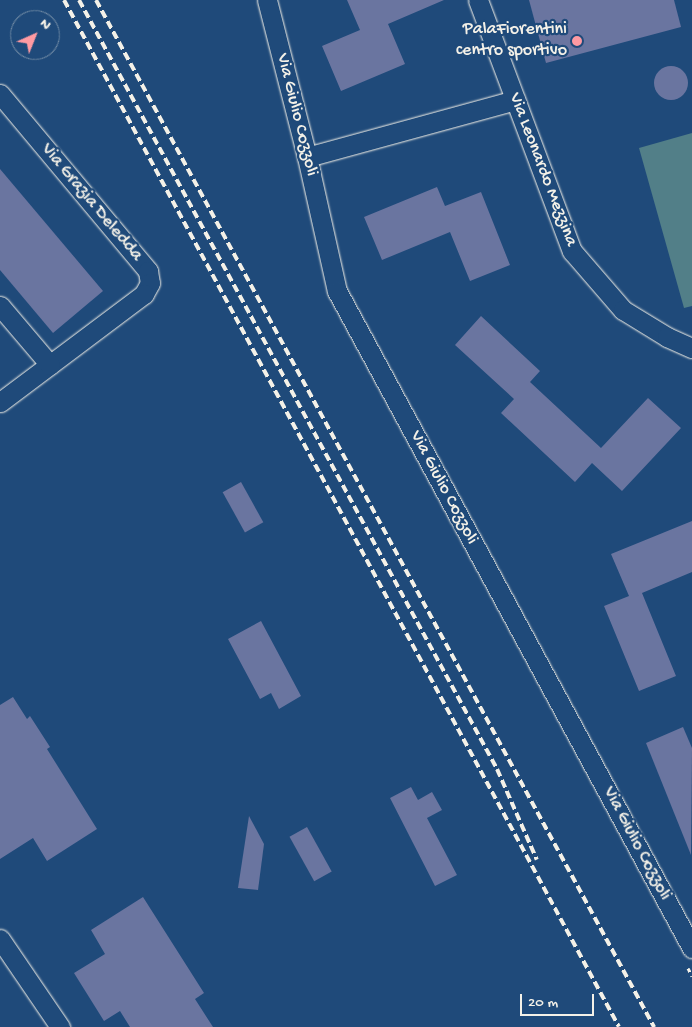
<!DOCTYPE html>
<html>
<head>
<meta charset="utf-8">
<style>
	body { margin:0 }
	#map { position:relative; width:692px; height:1027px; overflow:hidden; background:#1f4a7a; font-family:"Gochi Hand",sans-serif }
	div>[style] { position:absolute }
	.green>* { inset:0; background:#527f88 }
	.building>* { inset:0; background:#6a75a0; transform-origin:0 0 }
	.round { border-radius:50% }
	.path>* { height:3px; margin-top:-1.5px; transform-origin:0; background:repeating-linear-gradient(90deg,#f4f1e8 0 4px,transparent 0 8px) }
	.roads { filter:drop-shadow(0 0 1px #f4f1e8) drop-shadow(0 0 1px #f4f1e8) }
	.street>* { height:19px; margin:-9.5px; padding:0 9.5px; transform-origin:9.5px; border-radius:9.5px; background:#1f4a7a }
	.rail>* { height:4px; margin-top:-2px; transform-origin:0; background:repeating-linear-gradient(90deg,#f4f1e8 0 8px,transparent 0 12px) }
	.dots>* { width:14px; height:14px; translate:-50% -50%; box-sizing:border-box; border:2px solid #1f4a7a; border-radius:50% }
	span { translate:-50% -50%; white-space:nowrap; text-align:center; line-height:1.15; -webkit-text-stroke:4.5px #1f4a7a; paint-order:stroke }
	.poi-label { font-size:18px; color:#f4f1e8 }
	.right { translate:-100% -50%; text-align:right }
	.street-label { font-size:18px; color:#f4f1e8 }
	.north { position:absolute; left:10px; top:10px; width:50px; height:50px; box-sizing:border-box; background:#1f4a7a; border:1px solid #748da6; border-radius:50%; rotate:44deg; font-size:14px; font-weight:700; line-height:20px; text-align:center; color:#f4f1e8 }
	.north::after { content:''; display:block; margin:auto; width:18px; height:22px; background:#ff9aa2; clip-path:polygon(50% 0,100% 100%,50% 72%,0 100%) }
	.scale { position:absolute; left:520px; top:994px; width:74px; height:22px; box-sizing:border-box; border:2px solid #f4f1e8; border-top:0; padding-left:6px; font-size:15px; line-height:18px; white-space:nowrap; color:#f4f1e8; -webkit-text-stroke:4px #1f4a7a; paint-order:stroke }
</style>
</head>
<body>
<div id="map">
	<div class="green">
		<i style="clip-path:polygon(692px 133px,692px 306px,684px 308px,639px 148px)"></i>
	</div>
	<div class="building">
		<i style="clip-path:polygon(347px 0,444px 0,388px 24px,405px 64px,341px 91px,322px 46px,360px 30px)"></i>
		<i style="clip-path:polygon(529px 0,674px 0,681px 27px,546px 63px)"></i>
		<i class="round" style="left:654px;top:66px;width:34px;height:34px"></i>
		<i style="clip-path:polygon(0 169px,103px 291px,53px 333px,0 270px)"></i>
		<i style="clip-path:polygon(437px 187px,445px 206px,481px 192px,510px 265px,470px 281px,450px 232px,382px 260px,364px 217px)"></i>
		<i style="clip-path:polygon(481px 316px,540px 371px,530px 382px,601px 448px,648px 398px,681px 428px,622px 491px,592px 463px,575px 482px,501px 413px,514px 399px,455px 345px)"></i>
		<i style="left:241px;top:482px;width:46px;height:21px;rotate:61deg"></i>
		<i style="clip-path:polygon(692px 521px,692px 572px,642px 593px,676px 676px,639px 691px,604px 606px,629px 596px,611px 554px)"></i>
		<i style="clip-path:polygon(261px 621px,301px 696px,279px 709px,271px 693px,260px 699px,228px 639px)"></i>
		<i style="clip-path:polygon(13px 697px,27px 719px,30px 716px,50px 747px,47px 749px,97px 829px,47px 861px,33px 838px,0 859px,0 705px)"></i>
		<i style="clip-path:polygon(683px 727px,692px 748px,691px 855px,646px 743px)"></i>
		<i style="clip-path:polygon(411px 787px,418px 800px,432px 792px,442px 810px,427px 818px,457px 875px,435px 886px,390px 798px)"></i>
		<i style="clip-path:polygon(249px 816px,264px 844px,258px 890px,238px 888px)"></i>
		<i style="left:307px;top:827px;width:51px;height:20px;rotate:61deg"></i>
		<i style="clip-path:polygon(143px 897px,204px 993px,195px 999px,213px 1027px,130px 1027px,120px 1011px,104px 1021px,74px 973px,105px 954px,91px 930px)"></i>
	</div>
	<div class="path">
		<i style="left:688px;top:968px;width:9px;rotate:63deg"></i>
	</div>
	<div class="roads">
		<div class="street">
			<i style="left:267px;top:0;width:162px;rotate:75.7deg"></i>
			<i style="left:307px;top:157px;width:137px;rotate:77.4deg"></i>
			<i style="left:337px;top:291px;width:747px;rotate:61.62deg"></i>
			<i style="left:478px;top:0;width:268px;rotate:69.5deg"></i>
			<i style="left:572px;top:251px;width:78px;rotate:49.2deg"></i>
			<i style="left:623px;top:310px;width:52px;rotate:31.5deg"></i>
			<i style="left:667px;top:337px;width:27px;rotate:24deg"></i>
			<i style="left:0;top:94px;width:231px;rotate:50.1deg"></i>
			<i style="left:148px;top:271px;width:12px;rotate:81deg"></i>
			<i style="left:150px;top:283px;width:13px;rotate:119deg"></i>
			<i style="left:144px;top:294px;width:180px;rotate:143.1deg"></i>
			<i style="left:307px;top:157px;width:216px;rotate:-15.3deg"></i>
			<i style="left:0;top:306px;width:77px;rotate:49.7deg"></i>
			<i style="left:0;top:939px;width:107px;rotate:55.7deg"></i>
		</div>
	</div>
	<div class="rail">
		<i style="left:64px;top:0;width:1167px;rotate:61.61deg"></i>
		<i style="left:79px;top:0;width:875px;rotate:61.47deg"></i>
		<i style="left:497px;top:769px;width:99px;rotate:66.3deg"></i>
		<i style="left:96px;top:0;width:1169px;rotate:61.48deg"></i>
	</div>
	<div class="dots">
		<i style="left:577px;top:41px;background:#ff9aa2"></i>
	</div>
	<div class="poi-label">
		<span class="right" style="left:567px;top:41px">PalaFiorentini<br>centro sportivo</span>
	</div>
	<div class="street-label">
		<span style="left:296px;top:115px;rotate:76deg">Via Giulio Cozzoli</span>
		<span style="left:542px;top:170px;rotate:69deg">Via Leonardo Mezzina</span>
		<span style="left:91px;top:203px;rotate:50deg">Via Grazia Deledda</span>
		<span style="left:443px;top:488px;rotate:62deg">Via Giulio Cozzoli</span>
		<span style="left:636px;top:844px;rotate:62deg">Via Giulio Cozzoli</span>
	</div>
	<div class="north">N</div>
	<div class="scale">20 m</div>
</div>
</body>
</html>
